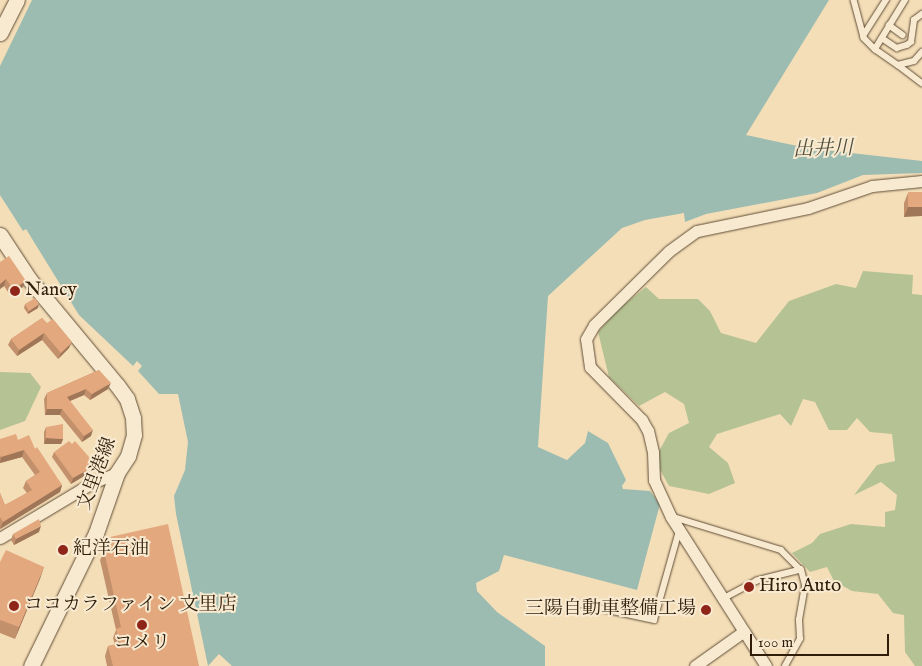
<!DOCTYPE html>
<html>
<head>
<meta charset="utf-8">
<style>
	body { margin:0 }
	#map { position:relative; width:922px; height:666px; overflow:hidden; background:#f4deb8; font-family:"IM FELL English","Noto Serif JP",serif }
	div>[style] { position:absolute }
	.green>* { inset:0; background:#b5c294 }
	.water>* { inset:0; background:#9cbcb1 }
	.roads { filter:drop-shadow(0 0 1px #604d35) drop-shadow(0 0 1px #604d35) }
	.service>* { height:5.5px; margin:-2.75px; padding:0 2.75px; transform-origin:2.75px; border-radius:2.75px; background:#f8ead1 }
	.minor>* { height:11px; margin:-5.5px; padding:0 5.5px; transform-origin:5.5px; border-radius:5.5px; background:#f8ead1 }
	.secondary>* { height:15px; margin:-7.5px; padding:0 7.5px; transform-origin:7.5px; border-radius:7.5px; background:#f8ead1 }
	.wall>* { inset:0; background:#c3906c }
	.shaded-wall>* { inset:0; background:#9f7658 }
	.building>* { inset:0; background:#e3a87e; transform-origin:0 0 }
	.dots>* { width:14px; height:14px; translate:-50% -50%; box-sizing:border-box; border:2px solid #f8ead1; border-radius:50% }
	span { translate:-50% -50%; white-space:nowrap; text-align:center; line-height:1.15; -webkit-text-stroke:4px #f8ead1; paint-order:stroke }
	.poi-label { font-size:19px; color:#2f1d09 }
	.left { translate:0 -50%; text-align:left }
	.right { translate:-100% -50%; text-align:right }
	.street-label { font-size:19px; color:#2f1d09 }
	.water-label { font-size:20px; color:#504d3b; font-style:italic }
	.scale { position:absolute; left:750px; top:634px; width:139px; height:22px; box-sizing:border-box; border:2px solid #2f1d09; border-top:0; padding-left:6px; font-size:15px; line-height:18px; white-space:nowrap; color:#2f1d09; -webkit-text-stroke:4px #f8ead1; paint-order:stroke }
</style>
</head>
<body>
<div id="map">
	<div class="green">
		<i style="clip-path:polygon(863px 271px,913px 275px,912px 294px,922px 295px,922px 666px,915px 666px,905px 652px,904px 615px,893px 613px,878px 594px,852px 591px,834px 581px,827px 567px,810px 572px,792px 553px,812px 543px,820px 534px,851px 524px,885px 527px,885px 512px,895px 510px,897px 495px,881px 482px,854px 495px,877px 465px,895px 461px,892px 434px,870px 432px,857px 418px,847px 430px,829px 430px,815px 402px,803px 399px,791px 426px,780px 414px,717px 434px,709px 447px,728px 463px,735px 483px,709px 494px,669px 486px,658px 466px,658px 453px,669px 433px,689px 423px,684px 404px,665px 392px,639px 406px,609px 377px,598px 332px,616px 311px,646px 287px,659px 299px,698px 299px,710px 311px,721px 333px,756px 343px,789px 301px,836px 284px,856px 288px)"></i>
		<i style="clip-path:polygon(0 372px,30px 373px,41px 387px,25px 421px,0 430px)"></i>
	</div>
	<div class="water">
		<i style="clip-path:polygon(32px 0,829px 0,746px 135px,807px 148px,922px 161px,922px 173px,863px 175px,817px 193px,706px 214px,685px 222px,684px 213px,645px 220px,622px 228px,548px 296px,538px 447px,567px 460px,585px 443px,588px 431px,608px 443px,626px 480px,622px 486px,623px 489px,650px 491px,660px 504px,637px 590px,504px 555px,499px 571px,476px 583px,477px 591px,497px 612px,545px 646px,545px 666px,232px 666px,219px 654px,208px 666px,176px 514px,174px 496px,185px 470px,188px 442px,178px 394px,159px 394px,138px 371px,142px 366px,137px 361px,133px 366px,79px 315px,26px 229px,23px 231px,0 195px,0 66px)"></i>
	</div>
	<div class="roads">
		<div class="service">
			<i style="left:854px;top:0;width:39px;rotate:75deg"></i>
			<i style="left:864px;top:38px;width:16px;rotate:45deg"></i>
			<i style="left:875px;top:49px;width:28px;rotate:35deg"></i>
			<i style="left:898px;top:65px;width:16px;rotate:-14deg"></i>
			<i style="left:914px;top:61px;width:12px;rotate:-48deg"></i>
			<i style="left:889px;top:25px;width:17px;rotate:36deg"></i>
			<i style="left:863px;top:36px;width:43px;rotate:-57.4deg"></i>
			<i style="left:882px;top:38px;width:18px;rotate:34deg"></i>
			<i style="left:897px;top:48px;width:10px;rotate:-17deg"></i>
			<i style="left:907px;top:45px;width:5px;rotate:-37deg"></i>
			<i style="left:911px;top:42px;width:22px;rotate:-82deg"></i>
			<i style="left:914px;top:20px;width:10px;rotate:-37deg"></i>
			<i style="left:875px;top:49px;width:57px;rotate:-58.5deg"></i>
			<i style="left:898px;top:65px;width:30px;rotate:37deg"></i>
			<i style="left:673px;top:517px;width:113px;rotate:17deg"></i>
			<i style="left:781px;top:550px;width:28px;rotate:45deg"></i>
			<i style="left:801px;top:570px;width:45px;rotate:166deg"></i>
			<i style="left:757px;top:581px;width:40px;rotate:152deg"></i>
			<i style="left:580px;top:604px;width:76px;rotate:12.2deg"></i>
			<i style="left:654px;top:620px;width:92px;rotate:-74.3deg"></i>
			<i style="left:785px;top:666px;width:31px;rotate:-61deg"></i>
			<i style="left:800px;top:639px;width:19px;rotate:-93deg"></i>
			<i style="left:799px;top:620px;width:36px;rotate:-80deg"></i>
			<i style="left:805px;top:585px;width:16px;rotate:-105deg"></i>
		</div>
		<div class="minor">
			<i style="left:0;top:538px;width:107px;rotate:-30.9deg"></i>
			<i style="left:92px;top:483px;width:27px;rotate:-22deg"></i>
			<i style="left:695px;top:666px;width:60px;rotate:-35.5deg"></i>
			<i style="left:766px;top:666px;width:177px;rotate:-122.5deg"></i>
			<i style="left:671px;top:517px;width:41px;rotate:-114.7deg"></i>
			<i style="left:654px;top:480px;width:28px;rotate:-92deg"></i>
			<i style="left:653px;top:452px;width:22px;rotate:-103deg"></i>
			<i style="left:648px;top:431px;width:13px;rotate:-119deg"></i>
			<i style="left:642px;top:420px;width:74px;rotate:-134.5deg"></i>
			<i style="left:590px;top:367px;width:28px;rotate:-98deg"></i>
			<i style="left:586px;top:339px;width:16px;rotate:-60deg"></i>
			<i style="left:594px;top:325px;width:105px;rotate:-44.6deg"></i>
			<i style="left:669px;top:251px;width:34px;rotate:-36deg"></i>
			<i style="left:697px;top:231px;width:113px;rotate:-11.7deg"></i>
			<i style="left:808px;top:208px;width:68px;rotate:-19deg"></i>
			<i style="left:872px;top:186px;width:50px;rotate:-5.7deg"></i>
		</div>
		<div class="secondary">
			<i style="left:0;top:33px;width:37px;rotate:-63deg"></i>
			<i style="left:0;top:235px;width:53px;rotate:56.6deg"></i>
			<i style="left:29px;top:279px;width:138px;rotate:50.3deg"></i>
			<i style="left:117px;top:385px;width:17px;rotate:54deg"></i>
			<i style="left:127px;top:399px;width:20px;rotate:72deg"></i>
			<i style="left:133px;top:418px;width:17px;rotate:87deg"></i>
			<i style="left:134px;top:435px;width:22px;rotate:106deg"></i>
			<i style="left:128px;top:456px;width:20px;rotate:123deg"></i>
			<i style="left:117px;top:473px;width:64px;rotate:109.3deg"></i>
			<i style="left:96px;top:533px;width:148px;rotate:116deg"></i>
		</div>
	</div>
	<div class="wall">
		<i style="clip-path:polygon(922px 192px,904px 217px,904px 203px,908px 193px)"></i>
		<i style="clip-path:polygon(0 262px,26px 281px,23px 287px,10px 295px,4px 286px,0 289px)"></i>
		<i style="clip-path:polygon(25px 304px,38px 308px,28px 314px,24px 308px)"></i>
		<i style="clip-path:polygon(42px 318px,69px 348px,58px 359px,42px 340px,17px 356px,8px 345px,11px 339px)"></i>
		<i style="clip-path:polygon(99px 370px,108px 389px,90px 400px,84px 395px,70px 401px,91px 436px,82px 442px,60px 415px,45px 415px,44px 399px,47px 393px)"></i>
		<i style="clip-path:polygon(46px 427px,63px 439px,61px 444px,44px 444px,44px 432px)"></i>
		<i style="clip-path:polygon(0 439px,18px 440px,35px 449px,62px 485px,60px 492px,0 529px,0 493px,5px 505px,27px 493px,23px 488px,26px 481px,35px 475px,22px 457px,0 463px)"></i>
		<i style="clip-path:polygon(54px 452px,94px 470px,71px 484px,52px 457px)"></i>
		<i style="clip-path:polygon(39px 532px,14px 545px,11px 540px,13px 534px)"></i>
		<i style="clip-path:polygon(104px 551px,199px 666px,107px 666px,105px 656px,108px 646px,115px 645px,113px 638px,116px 630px,100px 560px)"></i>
		<i style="clip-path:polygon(0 562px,44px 567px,15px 639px,0 633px)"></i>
	</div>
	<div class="shaded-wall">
		<i style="clip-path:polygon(908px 207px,922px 207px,922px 216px,904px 217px)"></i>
		<i style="clip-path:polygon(6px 279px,4px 286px,0 289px,0 284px)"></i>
		<i style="clip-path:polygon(26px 281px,23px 287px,10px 295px,13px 289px)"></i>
		<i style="clip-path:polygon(39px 304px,38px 308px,28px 314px,29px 311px)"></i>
		<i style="clip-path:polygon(44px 333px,42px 340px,17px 356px,19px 350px)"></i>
		<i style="clip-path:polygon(72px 342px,69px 348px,58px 359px,61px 353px)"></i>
		<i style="clip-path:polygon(111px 383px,108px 389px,90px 400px,92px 394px)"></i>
		<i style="clip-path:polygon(86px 389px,84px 395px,65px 403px,67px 397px)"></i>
		<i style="clip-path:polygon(47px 409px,62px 409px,60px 415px,45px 415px)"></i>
		<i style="clip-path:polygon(93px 430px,91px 436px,82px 442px,84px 436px)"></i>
		<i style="clip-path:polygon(46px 438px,63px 439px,61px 444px,44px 444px)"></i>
		<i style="clip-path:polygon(24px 450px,22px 457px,0 463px,1px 457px)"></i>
		<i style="clip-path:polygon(96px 465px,94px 470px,71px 484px,73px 478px)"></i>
		<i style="clip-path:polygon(62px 485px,60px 492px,0 529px,3px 522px)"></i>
		<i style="clip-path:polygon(41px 526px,39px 532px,14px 545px,16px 539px)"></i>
		<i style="clip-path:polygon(44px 567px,40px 579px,15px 639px,19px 627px)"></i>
	</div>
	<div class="building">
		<i style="left:922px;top:192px;width:15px;height:14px;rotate:90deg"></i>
		<i style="clip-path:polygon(9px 256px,26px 281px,13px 289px,6px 279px,0 284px,0 262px)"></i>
		<i style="clip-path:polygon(35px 298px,39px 304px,29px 311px,25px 304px)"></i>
		<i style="clip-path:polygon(42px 318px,47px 323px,53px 319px,72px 342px,61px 353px,44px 333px,19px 350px,11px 339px)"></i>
		<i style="clip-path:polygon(99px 370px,111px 383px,92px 394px,86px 389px,67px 397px,93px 430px,84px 436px,62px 409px,47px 409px,47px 393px)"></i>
		<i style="clip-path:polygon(63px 424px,63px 439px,46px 438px,46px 427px)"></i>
		<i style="clip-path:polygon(16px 434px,18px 440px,29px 435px,35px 449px,37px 447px,62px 485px,3px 522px,0 517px,0 493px,5px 505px,32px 490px,26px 481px,40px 472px,24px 450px,1px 457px,0 455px,0 439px)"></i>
		<i style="clip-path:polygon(69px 441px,72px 444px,75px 441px,96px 465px,73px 478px,54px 452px)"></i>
		<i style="clip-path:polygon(39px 519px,41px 526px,16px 539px,13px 534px)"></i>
		<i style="clip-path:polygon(168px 524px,199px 666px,113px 666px,108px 646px,120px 643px,116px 629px,121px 627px,104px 551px,110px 537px)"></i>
		<i style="clip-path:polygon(6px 550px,44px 567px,19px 627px,0 620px,0 562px)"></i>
	</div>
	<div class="dots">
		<i style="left:15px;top:291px;background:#8f2418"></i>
		<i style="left:63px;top:550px;background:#8f2418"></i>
		<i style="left:749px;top:587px;background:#8f2418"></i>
		<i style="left:14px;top:606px;background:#8f2418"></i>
		<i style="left:706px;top:610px;background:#8f2418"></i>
		<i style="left:142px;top:625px;background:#8f2418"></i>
	</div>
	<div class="poi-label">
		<span class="left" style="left:25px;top:291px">Nancy</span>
		<span class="left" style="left:73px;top:550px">紀洋石油</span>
		<span class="left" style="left:759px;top:587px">Hiro Auto</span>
		<span class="left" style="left:24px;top:606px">ココカラファイン 文里店</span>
		<span class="right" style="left:696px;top:610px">三陽自動車整備工場</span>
		<span style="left:142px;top:644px">コメリ</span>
	</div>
	<div class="street-label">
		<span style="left:98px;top:474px;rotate:-69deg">文里港線</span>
	</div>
	<div class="water-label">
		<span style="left:823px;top:149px;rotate:-2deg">出井川</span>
	</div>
	<div class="scale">100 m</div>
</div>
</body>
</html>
